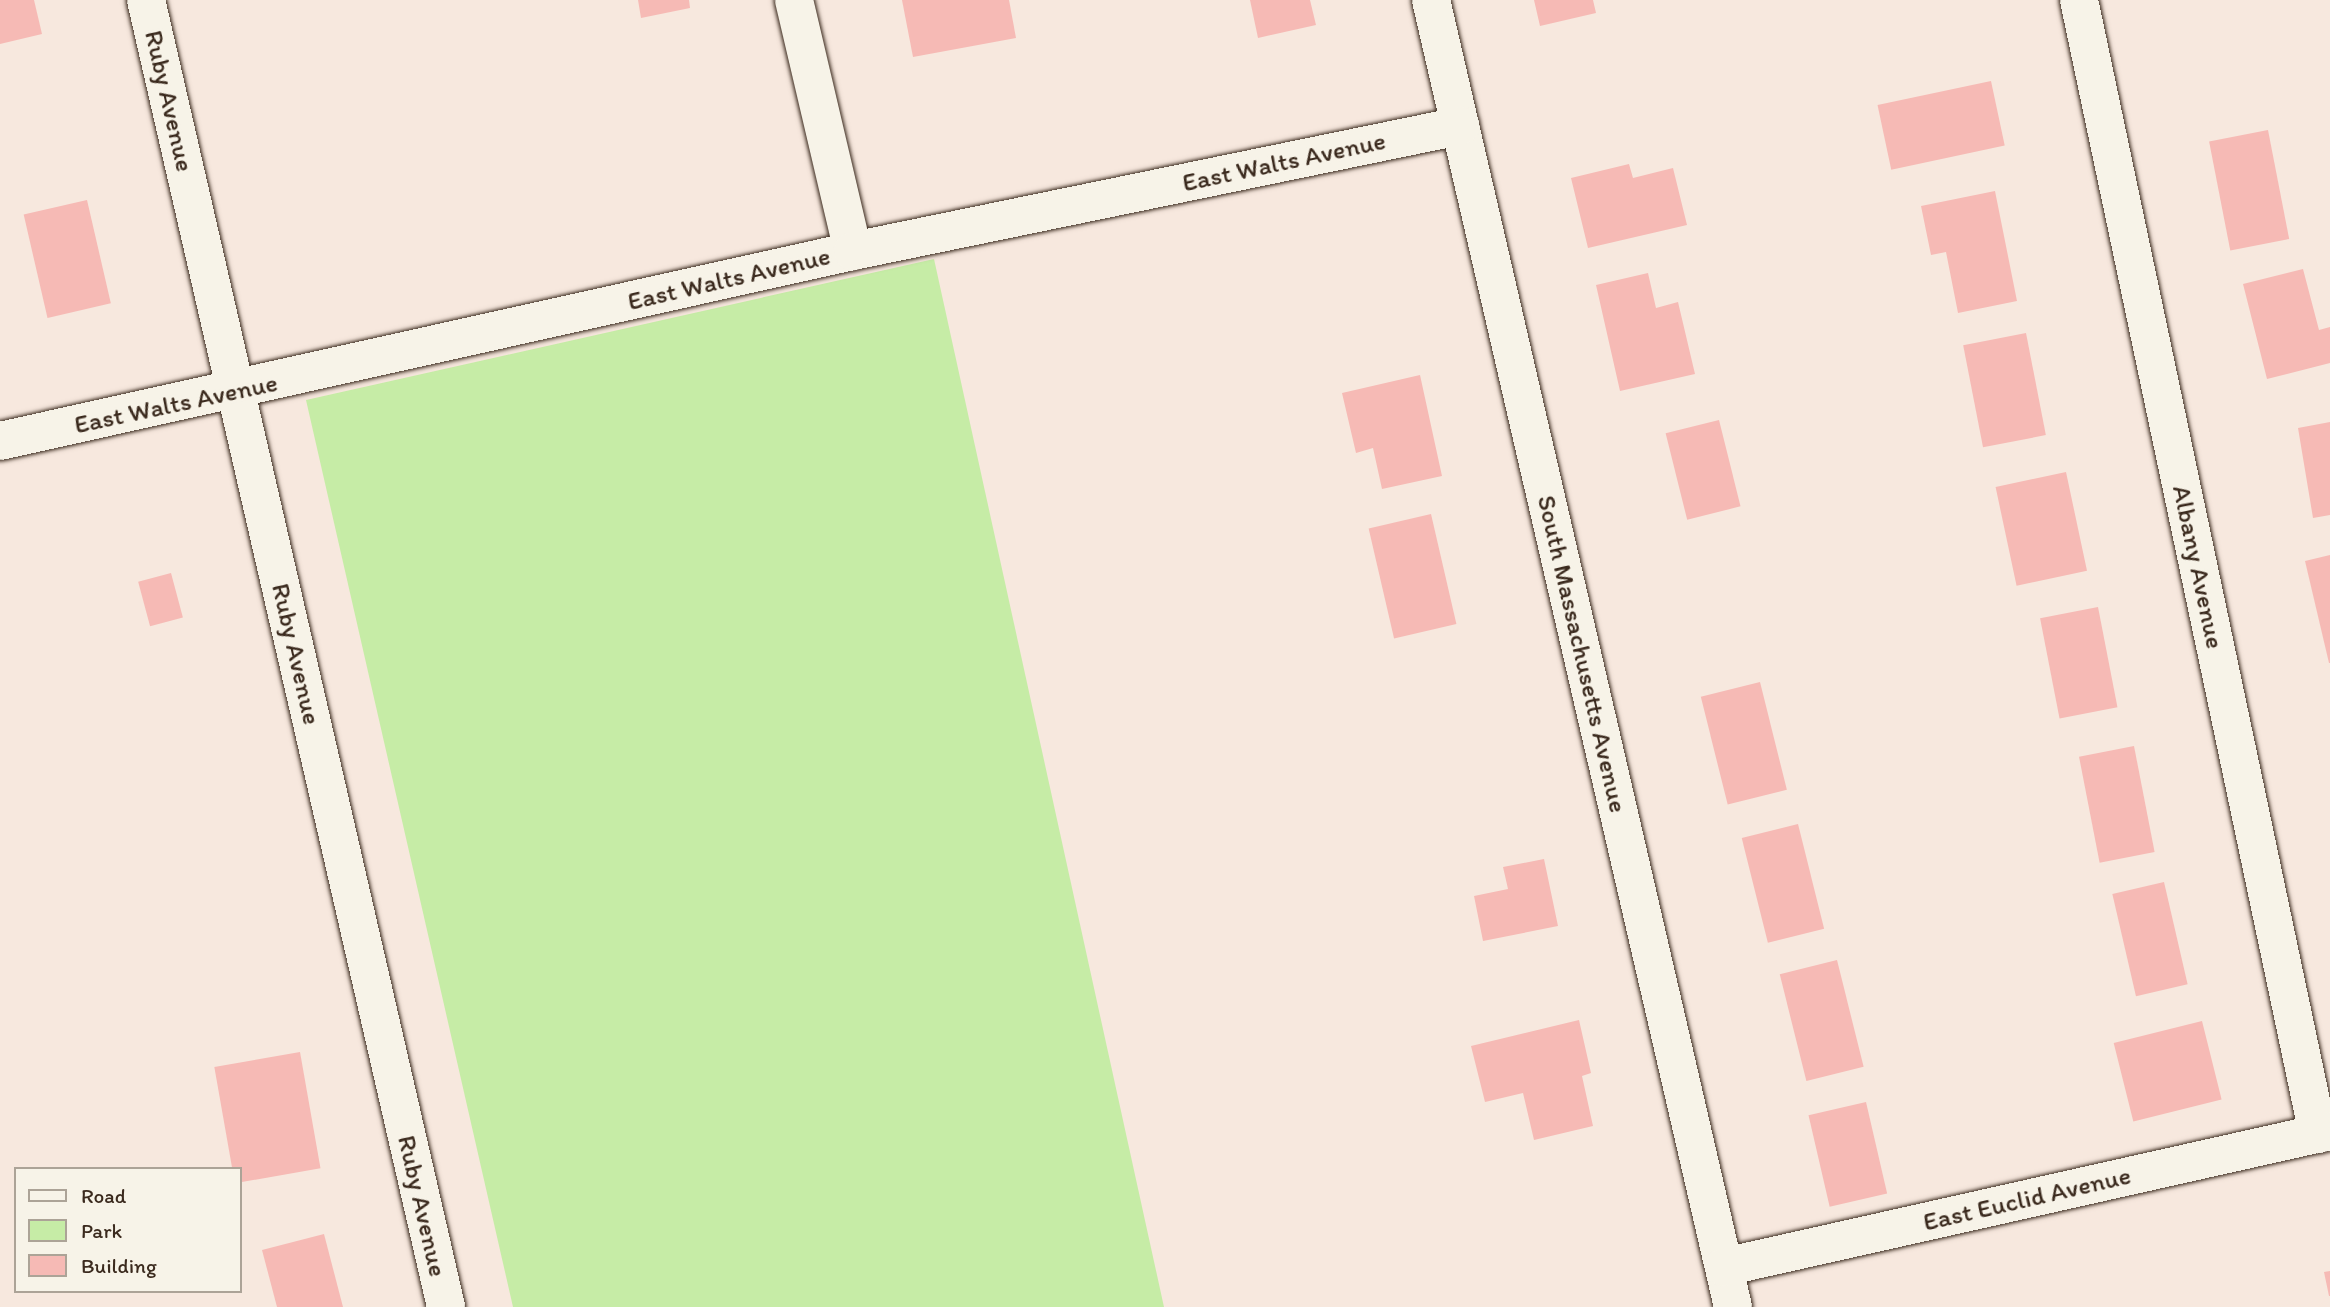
<!DOCTYPE html>
<html>
<head>
<meta charset="utf-8">
<style>
	body { margin:0 }
	#map { position:relative; width:2330px; height:1307px; overflow:hidden; background:#f7e8de; font-family:Itim,sans-serif }
	div>[style] { position:absolute }
	.green>* { inset:0; background:#c6eca6 }
	.building>* { inset:0; background:#f6bab5; transform-origin:0 0 }
	.roads { filter:drop-shadow(0 0 2px #3b2a1e) drop-shadow(0 0 2px #3b2a1e) }
	.street>* { height:38px; margin:-19px; padding:0 19px; transform-origin:19px; border-radius:19px; background:#f7f3e8 }
	span { translate:-50% -50%; white-space:nowrap; text-align:center; line-height:1.15; -webkit-text-stroke:5px #f7f3e8; paint-order:stroke }
	.street-label { font-size:26px; color:#3b2a1e }
	.legend { position:absolute; left:14px; top:1167px; width:228px; height:126px; box-sizing:border-box; background:#f7f3e8; border:2px solid #aca397; margin:0; padding:9px 12px; list-style:none; font-size:21px; color:#3b2a1e }
	.legend li { display:flex; align-items:center; gap:14px; height:35px }
	.legend b { width:35px; border:2px solid #aca397 }
</style>
</head>
<body>
<div id="map">
	<div class="green">
		<i style="clip-path:polygon(934px 259px,1164px 1307px,513px 1307px,306px 400px)"></i>
	</div>
	<div class="building">
		<i style="clip-path:polygon(0 0,34px 0,42px 34px,0 44px)"></i>
		<i style="clip-path:polygon(638px 0,689px 0,690px 8px,641px 18px)"></i>
		<i style="clip-path:polygon(902px 0,1009px 0,1016px 38px,913px 57px)"></i>
		<i style="clip-path:polygon(1250px 0,1310px 0,1316px 25px,1258px 38px)"></i>
		<i style="clip-path:polygon(1534px 0,1593px 0,1596px 13px,1540px 26px)"></i>
		<i style="left:1991px;top:81px;width:66px;height:116px;rotate:78deg"></i>
		<i style="left:2268px;top:130px;width:111px;height:60px;rotate:79deg"></i>
		<i style="clip-path:polygon(1629px 164px,1633px 178px,1673px 168px,1687px 225px,1588px 248px,1571px 178px)"></i>
		<i style="clip-path:polygon(1995px 191px,2017px 301px,1958px 313px,1946px 252px,1931px 255px,1921px 206px)"></i>
		<i style="left:87px;top:200px;width:106px;height:65px;rotate:77deg"></i>
		<i style="clip-path:polygon(2303px 269px,2319px 330px,2330px 327px,2330px 363px,2267px 379px,2243px 284px)"></i>
		<i style="clip-path:polygon(1648px 273px,1656px 308px,1678px 302px,1695px 374px,1620px 391px,1596px 285px)"></i>
		<i style="left:2026px;top:333px;width:104px;height:64px;rotate:79deg"></i>
		<i style="clip-path:polygon(1420px 375px,1442px 476px,1382px 489px,1373px 448px,1356px 453px,1342px 393px)"></i>
		<i style="left:1719px;top:420px;width:89px;height:55px;rotate:76deg"></i>
		<i style="clip-path:polygon(2330px 422px,2330px 515px,2313px 518px,2298px 428px)"></i>
		<i style="left:2066px;top:472px;width:101px;height:72px;rotate:78deg"></i>
		<i style="left:1431px;top:514px;width:113px;height:64px;rotate:77deg"></i>
		<i style="clip-path:polygon(2330px 555px,2330px 663px,2329px 663px,2305px 561px)"></i>
		<i style="left:171px;top:573px;width:46px;height:34px;rotate:75deg"></i>
		<i style="left:2098px;top:607px;width:102px;height:59px;rotate:79deg"></i>
		<i style="left:1760px;top:682px;width:111px;height:61px;rotate:76deg"></i>
		<i style="left:2134px;top:746px;width:108px;height:56px;rotate:79deg"></i>
		<i style="left:1798px;top:824px;width:108px;height:58px;rotate:76deg"></i>
		<i style="clip-path:polygon(1544px 859px,1558px 926px,1483px 941px,1474px 896px,1508px 889px,1503px 867px)"></i>
		<i style="left:2164px;top:882px;width:105px;height:53px;rotate:77deg"></i>
		<i style="left:1837px;top:960px;width:110px;height:59px;rotate:76deg"></i>
		<i style="clip-path:polygon(1579px 1020px,1591px 1073px,1582px 1076px,1593px 1126px,1534px 1140px,1523px 1093px,1485px 1102px,1471px 1046px)"></i>
		<i style="left:2202px;top:1021px;width:81px;height:91px;rotate:76deg"></i>
		<i style="left:300px;top:1052px;width:118px;height:87px;rotate:80deg"></i>
		<i style="left:1866px;top:1102px;width:94px;height:59px;rotate:77deg"></i>
		<i style="clip-path:polygon(324px 1234px,343px 1307px,277px 1307px,262px 1250px)"></i>
		<i style="clip-path:polygon(2330px 1271px,2330px 1296px,2329px 1296px,2324px 1272px)"></i>
	</div>
	<div class="roads">
		<div class="street">
			<i style="left:146px;top:0;width:1341px;rotate:77.07deg"></i>
			<i style="left:794px;top:0;width:258px;rotate:76.8deg"></i>
			<i style="left:1431px;top:0;width:1341px;rotate:76.99deg"></i>
			<i style="left:2079px;top:0;width:1159px;rotate:78.1deg"></i>
			<i style="left:0;top:441px;width:874px;rotate:-12.56deg"></i>
			<i style="left:853px;top:251px;width:620px;rotate:-11.64deg"></i>
			<i style="left:1724px;top:1267px;width:621px;rotate:-12.65deg"></i>
		</div>
	</div>
	<div class="street-label">
		<span style="left:169px;top:101px;rotate:77deg">Ruby Avenue</span>
		<span style="left:1284px;top:162px;rotate:-12deg">East Walts Avenue</span>
		<span style="left:729px;top:279px;rotate:-13deg">East Walts Avenue</span>
		<span style="left:176px;top:404px;rotate:-12deg">East Walts Avenue</span>
		<span style="left:2198px;top:567px;rotate:78deg">Albany Avenue</span>
		<span style="left:296px;top:654px;rotate:77deg">Ruby Avenue</span>
		<span style="left:1582px;top:654px;rotate:77deg">South Massachusetts Avenue</span>
		<span style="left:2027px;top:1199px;rotate:-13deg">East Euclid Avenue</span>
		<span style="left:422px;top:1206px;rotate:77deg">Ruby Avenue</span>
	</div>
	<ul class="legend">
	<li><b style="height:9px;background:#f7f3e8"></b>Road</li>
	<li><b style="height:19px;background:#c6eca6"></b>Park</li>
	<li><b style="height:19px;background:#f6bab5"></b>Building</li>
	</ul>
</div>
</body>
</html>
